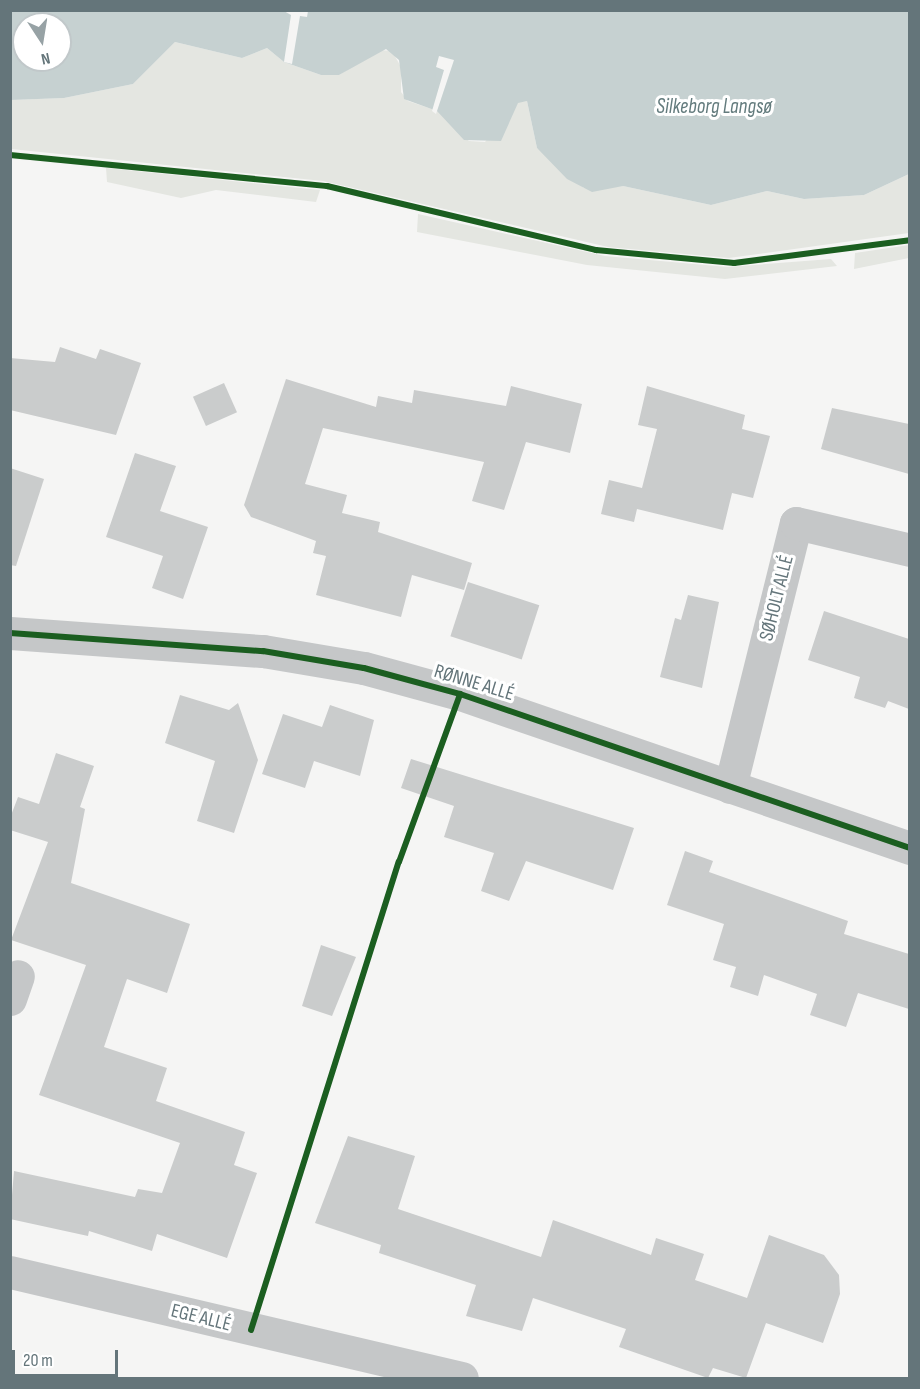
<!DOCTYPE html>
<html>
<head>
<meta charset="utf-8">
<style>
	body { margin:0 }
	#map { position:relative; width:920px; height:1389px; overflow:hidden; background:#f5f5f4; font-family:"Sofia Sans Condensed",sans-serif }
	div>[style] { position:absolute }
	.green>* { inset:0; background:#e4e6e1 }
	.water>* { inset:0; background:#c6d1d1 }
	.pier>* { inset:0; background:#f5f5f4 }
	.building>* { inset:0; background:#cacccc; transform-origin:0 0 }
	.minor>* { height:33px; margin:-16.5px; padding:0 16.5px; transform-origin:16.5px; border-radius:16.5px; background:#c5c7c8 }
	.cycleway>* { height:6px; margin:-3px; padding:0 3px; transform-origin:3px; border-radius:3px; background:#1b5e20 }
	span { translate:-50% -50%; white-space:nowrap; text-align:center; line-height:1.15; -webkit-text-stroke:6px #fff; paint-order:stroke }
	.street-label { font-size:20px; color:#64757a }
	.water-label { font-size:21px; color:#637b7d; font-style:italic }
	.frame { position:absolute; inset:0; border:12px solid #64757a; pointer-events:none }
	.north { position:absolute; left:12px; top:12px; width:60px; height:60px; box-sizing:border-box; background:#fff; border:2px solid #c1c8ca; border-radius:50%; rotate:168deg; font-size:16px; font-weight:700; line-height:24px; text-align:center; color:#64757a }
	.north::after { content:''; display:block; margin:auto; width:21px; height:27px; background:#97a2a5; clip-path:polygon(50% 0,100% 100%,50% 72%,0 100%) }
	.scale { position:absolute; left:12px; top:1350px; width:106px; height:27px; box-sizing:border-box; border:3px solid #64757a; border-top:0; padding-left:8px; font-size:18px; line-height:21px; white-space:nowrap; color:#64757a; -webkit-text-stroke:4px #fff; paint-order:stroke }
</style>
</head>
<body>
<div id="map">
	<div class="green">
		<i style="clip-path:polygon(175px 42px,242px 58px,267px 48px,284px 62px,321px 75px,339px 75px,379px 50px,392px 51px,401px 67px,401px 92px,408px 101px,438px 111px,469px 141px,485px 142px,518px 102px,527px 101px,537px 148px,584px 188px,623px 186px,711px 205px,767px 191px,804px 199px,864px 195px,909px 174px,909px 233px,729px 258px,608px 247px,323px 181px,11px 149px,10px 100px,64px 98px,133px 84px)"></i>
		<i style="clip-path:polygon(106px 168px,194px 177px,320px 190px,316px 202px,216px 190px,181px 198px,107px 182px)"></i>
		<i style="clip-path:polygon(418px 214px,605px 256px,728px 267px,831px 259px,837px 266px,725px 279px,587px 265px,417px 232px)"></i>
		<i style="clip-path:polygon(909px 245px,909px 258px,854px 269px,855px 253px)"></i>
	</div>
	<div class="water">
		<i style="clip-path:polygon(evenodd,10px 11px,909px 11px,909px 174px,864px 195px,804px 199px,767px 191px,711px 205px,623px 186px,592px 192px,567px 179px,537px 148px,527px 101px,518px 103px,501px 141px,464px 140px,437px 111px,404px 99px,399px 60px,386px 49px,339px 75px,321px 75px,284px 62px,267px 48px,242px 58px,175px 42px,133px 84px,64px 98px,11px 100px,10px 11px,24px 24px,60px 24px,60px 60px,24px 60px,24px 24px)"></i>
	</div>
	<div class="pier">
		<i style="clip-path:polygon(284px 11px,308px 11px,307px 17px,300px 16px,292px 64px,284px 62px,291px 15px)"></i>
		<i style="clip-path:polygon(439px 56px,454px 60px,436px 114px,432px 111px,444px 70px,436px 67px)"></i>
	</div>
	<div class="building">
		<i style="clip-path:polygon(60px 347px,96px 359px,100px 349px,141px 363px,116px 435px,10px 410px,10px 358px,55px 362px)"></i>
		<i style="clip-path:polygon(286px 379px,376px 407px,378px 396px,412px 403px,414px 390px,506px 406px,511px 386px,582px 404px,570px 453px,526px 442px,504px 510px,472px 501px,484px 462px,323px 428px,305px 484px,347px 495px,342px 513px,380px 522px,378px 532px,472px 563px,464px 590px,412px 575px,401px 617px,316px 595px,326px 556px,313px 553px,316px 541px,251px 517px,244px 505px)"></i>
		<i style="left:224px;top:383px;width:32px;height:34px;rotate:66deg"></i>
		<i style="clip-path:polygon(647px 386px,745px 415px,742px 429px,770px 436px,753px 498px,732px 493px,723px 530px,637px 509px,634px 522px,601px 514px,609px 480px,642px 488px,657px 429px,638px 425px)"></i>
		<i style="clip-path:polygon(832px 408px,909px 424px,909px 474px,821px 449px)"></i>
		<i style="clip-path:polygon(135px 453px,176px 466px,160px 511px,208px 527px,183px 599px,152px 588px,163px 556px,106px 537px)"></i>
		<i style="clip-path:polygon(10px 468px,44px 479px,16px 566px,10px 565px)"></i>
		<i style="left:468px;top:582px;width:75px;height:57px;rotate:18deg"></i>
		<i style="clip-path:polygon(688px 595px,719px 602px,702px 688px,660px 677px,675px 618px,681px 620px)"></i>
		<i style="clip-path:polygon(824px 611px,909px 639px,909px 709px,888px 701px,885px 708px,854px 698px,860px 677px,808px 660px)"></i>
		<i style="clip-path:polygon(180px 695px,229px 710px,238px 703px,258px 760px,234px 833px,197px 821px,215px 761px,165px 743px)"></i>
		<i style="clip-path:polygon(330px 705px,374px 720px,360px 776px,314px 761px,305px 788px,262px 774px,283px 714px,322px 727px)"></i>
		<i style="clip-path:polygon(56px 753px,94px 766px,80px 807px,85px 809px,71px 883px,190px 924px,167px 993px,127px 979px,104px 1047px,167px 1068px,156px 1101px,245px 1132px,234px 1165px,257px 1173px,227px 1258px,157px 1234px,152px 1251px,89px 1231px,88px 1236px,10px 1219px,14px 1171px,135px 1197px,138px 1189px,162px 1193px,180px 1143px,39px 1095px,86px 965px,11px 940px,48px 842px,10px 830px,10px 818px,18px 797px,39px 804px)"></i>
		<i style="clip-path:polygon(411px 759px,634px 828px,613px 890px,526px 861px,509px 901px,481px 891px,494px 853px,444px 837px,454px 806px,401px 788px)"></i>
		<i style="clip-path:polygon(685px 851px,713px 861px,709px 872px,848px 921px,844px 934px,909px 954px,909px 1009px,858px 993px,846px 1027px,810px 1015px,817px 994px,764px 975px,758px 996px,730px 987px,736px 967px,713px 960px,724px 924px,667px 905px)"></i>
		<i style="clip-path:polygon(321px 945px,356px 957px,332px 1016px,302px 1006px)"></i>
		<i style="clip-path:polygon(348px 1136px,415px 1156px,398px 1209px,541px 1257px,553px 1220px,651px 1255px,656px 1238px,704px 1254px,695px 1280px,747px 1298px,769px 1235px,824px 1255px,839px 1275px,840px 1294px,823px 1343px,766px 1323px,746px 1378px,713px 1368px,708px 1378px,619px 1347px,626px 1329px,533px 1298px,522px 1331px,466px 1316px,476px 1285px,379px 1253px,381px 1245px,315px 1223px)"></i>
	</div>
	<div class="minor">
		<i style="left:10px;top:633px;width:254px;rotate:4.1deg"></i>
		<i style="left:263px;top:651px;width:102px;rotate:9.6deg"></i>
		<i style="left:364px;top:668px;width:99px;rotate:15.2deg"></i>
		<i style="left:460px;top:694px;width:476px;rotate:18.9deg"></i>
		<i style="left:730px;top:787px;width:272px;rotate:-76deg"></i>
		<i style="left:796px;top:523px;width:117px;rotate:13.3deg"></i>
		<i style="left:10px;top:999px;width:24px;rotate:-71deg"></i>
		<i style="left:10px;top:1272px;width:464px;rotate:13.2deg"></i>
	</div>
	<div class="cycleway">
		<i style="left:10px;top:155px;width:319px;rotate:5.6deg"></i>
		<i style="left:327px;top:186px;width:277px;rotate:13.4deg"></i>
		<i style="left:596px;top:250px;width:139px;rotate:5.4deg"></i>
		<i style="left:734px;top:263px;width:177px;rotate:-7.4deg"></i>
		<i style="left:10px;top:633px;width:254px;rotate:4.1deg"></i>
		<i style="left:263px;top:651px;width:102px;rotate:9.6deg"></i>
		<i style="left:364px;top:668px;width:99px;rotate:15.2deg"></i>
		<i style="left:460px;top:694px;width:476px;rotate:18.9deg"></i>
		<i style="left:251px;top:1330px;width:491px;rotate:-72.5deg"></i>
		<i style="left:399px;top:862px;width:179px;rotate:-70deg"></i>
	</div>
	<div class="street-label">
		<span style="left:777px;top:598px;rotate:-76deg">SØHOLT ALLÉ</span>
		<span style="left:474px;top:683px;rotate:17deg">RØNNE ALLÉ</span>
		<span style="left:201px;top:1318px;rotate:14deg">EGE ALLÉ</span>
	</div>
	<div class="water-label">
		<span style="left:714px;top:107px">Silkeborg Langsø</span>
	</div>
	<div class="frame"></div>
	<div class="north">N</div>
	<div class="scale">20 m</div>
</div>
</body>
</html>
